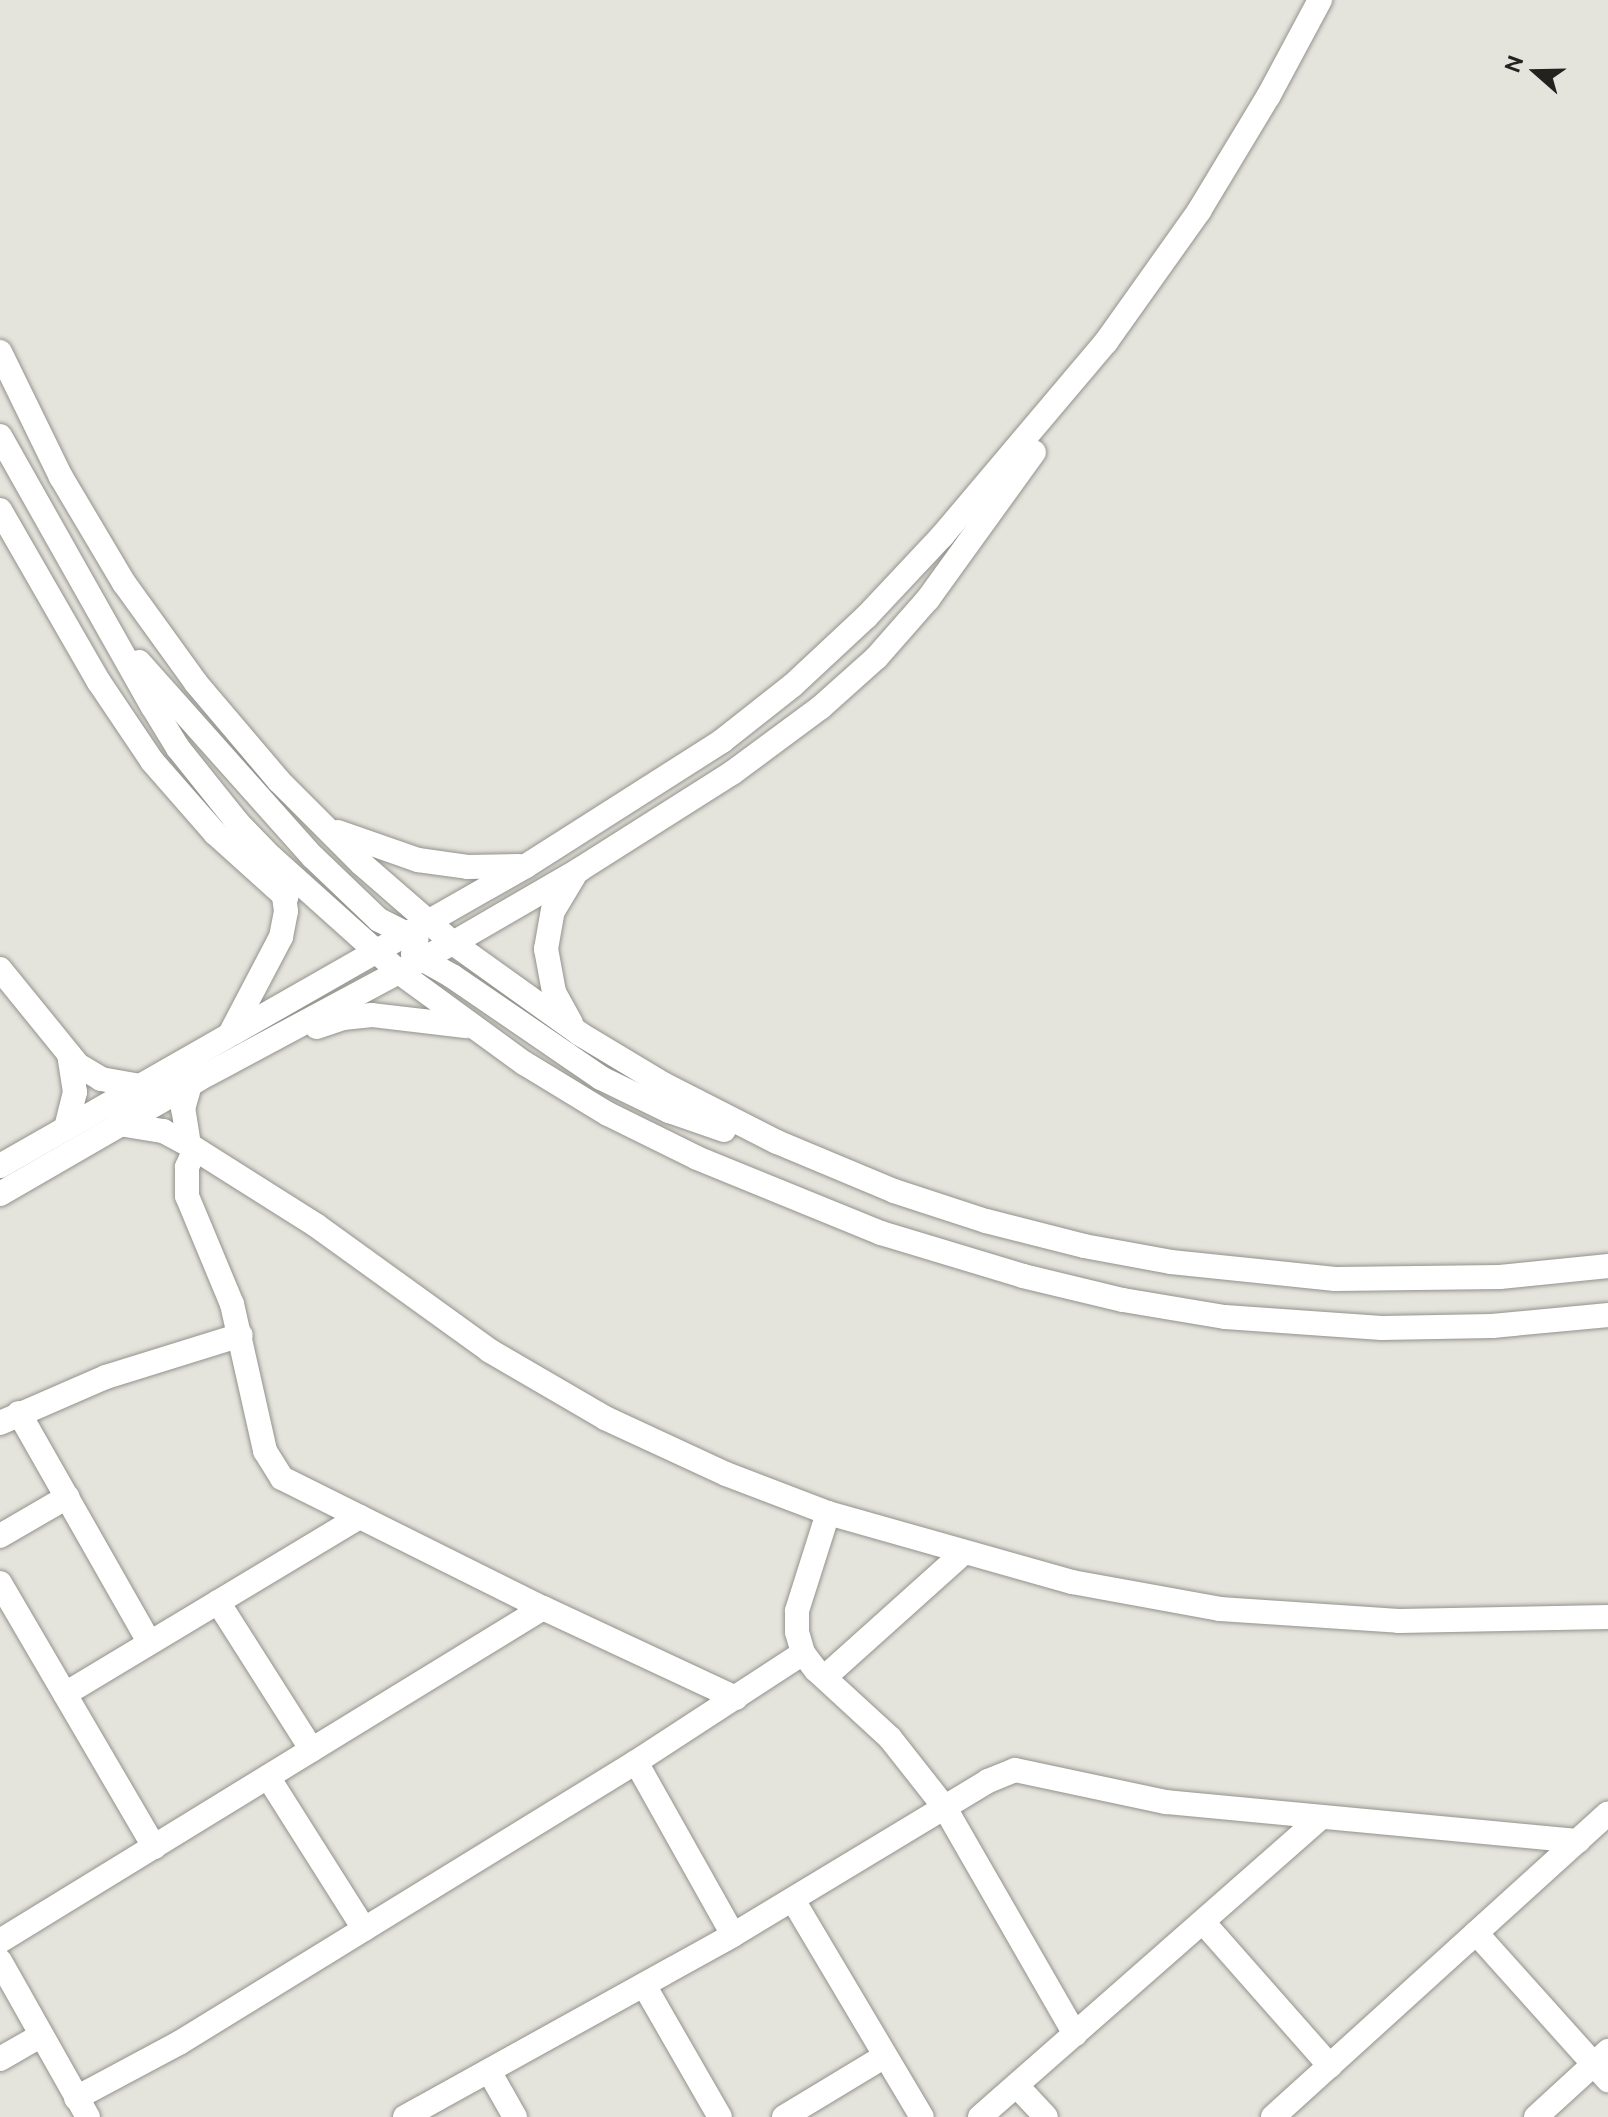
<!DOCTYPE html>
<html>
<head>
<meta charset="utf-8">
<style>
	body { margin:0 }
	#map { position:relative; width:1608px; height:2117px; overflow:hidden; background:#e4e3dc; font-family:Ubuntu,sans-serif }
	div>[style] { position:absolute }
	.roads { filter:drop-shadow(0 0 2px #93928c) drop-shadow(0 0 2px #93928c) }
	.minor>* { height:24px; margin:-12px; padding:0 12px; transform-origin:12px; border-radius:12px; background:#fff }
	span { translate:-50% -50%; white-space:nowrap; text-align:center; line-height:1.15; -webkit-text-stroke:7px #e4e3dc; paint-order:stroke }
	.north { position:absolute; left:1496px; top:32px; width:80px; height:80px; -webkit-text-stroke:6px #e4e3dc; paint-order:stroke; rotate:290deg; font-size:22px; font-weight:700; line-height:32px; text-align:center; color:#22221f }
	.north::after { content:''; display:block; margin:auto; width:28px; height:36px; background:#22221f; clip-path:polygon(50% 0,100% 100%,50% 72%,0 100%) }
</style>
</head>
<body>
<div id="map">
	<div class="roads">
		<div class="minor">
			<i style="left:0;top:352px;width:139px;rotate:64deg"></i>
			<i style="left:61px;top:477px;width:123px;rotate:59.3deg"></i>
			<i style="left:124px;top:583px;width:123px;rotate:54.2deg"></i>
			<i style="left:196px;top:683px;width:128px;rotate:49.7deg"></i>
			<i style="left:279px;top:781px;width:117px;rotate:45deg"></i>
			<i style="left:362px;top:864px;width:121px;rotate:41deg"></i>
			<i style="left:453px;top:943px;width:156px;rotate:35.6deg"></i>
			<i style="left:580px;top:1034px;width:99px;rotate:31deg"></i>
			<i style="left:665px;top:1085px;width:126px;rotate:27deg"></i>
			<i style="left:777px;top:1142px;width:127px;rotate:22.7deg"></i>
			<i style="left:894px;top:1191px;width:97px;rotate:18.1deg"></i>
			<i style="left:986px;top:1221px;width:101px;rotate:14.3deg"></i>
			<i style="left:1084px;top:1246px;width:88px;rotate:10.4deg"></i>
			<i style="left:1171px;top:1262px;width:165px;rotate:5.9deg"></i>
			<i style="left:1335px;top:1279px;width:165px;rotate:-0.7deg"></i>
			<i style="left:1500px;top:1277px;width:109px;rotate:-5.8deg"></i>
			<i style="left:0;top:436px;width:311px;rotate:60.6deg"></i>
			<i style="left:153px;top:707px;width:48px;rotate:58.6deg"></i>
			<i style="left:178px;top:748px;width:96px;rotate:51.3deg"></i>
			<i style="left:238px;top:823px;width:47px;rotate:45.9deg"></i>
			<i style="left:271px;top:857px;width:172px;rotate:41.9deg"></i>
			<i style="left:399px;top:972px;width:155px;rotate:36.1deg"></i>
			<i style="left:524px;top:1063px;width:98px;rotate:31.3deg"></i>
			<i style="left:608px;top:1114px;width:99px;rotate:26.3deg"></i>
			<i style="left:697px;top:1158px;width:199px;rotate:22.2deg"></i>
			<i style="left:881px;top:1233px;width:148px;rotate:16.8deg"></i>
			<i style="left:1023px;top:1276px;width:103px;rotate:13.5deg"></i>
			<i style="left:1123px;top:1300px;width:103px;rotate:9.5deg"></i>
			<i style="left:1225px;top:1317px;width:157px;rotate:4deg"></i>
			<i style="left:1382px;top:1328px;width:110px;rotate:-1deg"></i>
			<i style="left:1492px;top:1326px;width:117px;rotate:-5.4deg"></i>
			<i style="left:0;top:510px;width:198px;rotate:60.1deg"></i>
			<i style="left:99px;top:682px;width:95px;rotate:56.1deg"></i>
			<i style="left:152px;top:761px;width:96px;rotate:48.8deg"></i>
			<i style="left:215px;top:833px;width:96px;rotate:42deg"></i>
			<i style="left:139px;top:662px;width:261px;rotate:48.3deg"></i>
			<i style="left:313px;top:857px;width:91px;rotate:43.7deg"></i>
			<i style="left:379px;top:920px;width:42px;rotate:26.6deg"></i>
			<i style="left:338px;top:832px;width:85px;rotate:19.3deg"></i>
			<i style="left:418px;top:860px;width:50px;rotate:8deg"></i>
			<i style="left:468px;top:867px;width:51px;rotate:-1.1deg"></i>
			<i style="left:413px;top:954px;width:45px;rotate:29.4deg"></i>
			<i style="left:452px;top:976px;width:181px;rotate:34.4deg"></i>
			<i style="left:601px;top:1078px;width:76px;rotate:25.9deg"></i>
			<i style="left:669px;top:1111px;width:58px;rotate:19.1deg"></i>
			<i style="left:0;top:969px;width:124px;rotate:50.9deg"></i>
			<i style="left:78px;top:1065px;width:27px;rotate:31deg"></i>
			<i style="left:101px;top:1079px;width:40px;rotate:10deg"></i>
			<i style="left:571px;top:1023px;width:35px;rotate:-119deg"></i>
			<i style="left:554px;top:992px;width:44px;rotate:-100.5deg"></i>
			<i style="left:546px;top:949px;width:39px;rotate:-80deg"></i>
			<i style="left:553px;top:911px;width:41px;rotate:-59deg"></i>
			<i style="left:317px;top:1027px;width:28px;rotate:-19deg"></i>
			<i style="left:343px;top:1018px;width:29px;rotate:-6deg"></i>
			<i style="left:372px;top:1015px;width:95px;rotate:6.7deg"></i>
			<i style="left:230px;top:1034px;width:110px;rotate:-62.3deg"></i>
			<i style="left:281px;top:937px;width:26px;rotate:-79deg"></i>
			<i style="left:286px;top:911px;width:30px;rotate:-98deg"></i>
			<i style="left:119px;top:1124px;width:45px;rotate:9deg"></i>
			<i style="left:163px;top:1131px;width:30px;rotate:28deg"></i>
			<i style="left:189px;top:1145px;width:151px;rotate:32.3deg"></i>
			<i style="left:317px;top:1226px;width:213px;rotate:35.8deg"></i>
			<i style="left:490px;top:1351px;width:133px;rotate:30.2deg"></i>
			<i style="left:605px;top:1418px;width:133px;rotate:24.8deg"></i>
			<i style="left:726px;top:1474px;width:109px;rotate:20.9deg"></i>
			<i style="left:828px;top:1513px;width:254px;rotate:15.8deg"></i>
			<i style="left:1072px;top:1582px;width:150px;rotate:10.3deg"></i>
			<i style="left:1220px;top:1609px;width:179px;rotate:3.8deg"></i>
			<i style="left:1399px;top:1621px;width:209px;rotate:-1.1deg"></i>
			<i style="left:66px;top:1128px;width:37px;rotate:-76deg"></i>
			<i style="left:75px;top:1092px;width:37px;rotate:-99deg"></i>
			<i style="left:189px;top:1145px;width:36px;rotate:-99deg"></i>
			<i style="left:183px;top:1109px;width:25px;rotate:-74deg"></i>
			<i style="left:195px;top:1149px;width:20px;rotate:114deg"></i>
			<i style="left:187px;top:1167px;width:29px;rotate:90deg"></i>
			<i style="left:187px;top:1196px;width:117px;rotate:67.4deg"></i>
			<i style="left:232px;top:1304px;width:151px;rotate:77.3deg"></i>
			<i style="left:265px;top:1451px;width:32px;rotate:58deg"></i>
			<i style="left:282px;top:1478px;width:292px;rotate:26.5deg"></i>
			<i style="left:543px;top:1608px;width:213px;rotate:25deg"></i>
			<i style="left:0;top:1166px;width:606px;rotate:-29.7deg"></i>
			<i style="left:526px;top:866px;width:232px;rotate:-32.5deg"></i>
			<i style="left:722px;top:741px;width:90px;rotate:-38.3deg"></i>
			<i style="left:793px;top:685px;width:101px;rotate:-43deg"></i>
			<i style="left:867px;top:616px;width:110px;rotate:-46.8deg"></i>
			<i style="left:942px;top:536px;width:254px;rotate:-49.8deg"></i>
			<i style="left:1106px;top:342px;width:161px;rotate:-54.6deg"></i>
			<i style="left:1199px;top:211px;width:135px;rotate:-58.9deg"></i>
			<i style="left:1269px;top:95px;width:108px;rotate:-61.8deg"></i>
			<i style="left:0;top:1194px;width:230px;rotate:-30deg"></i>
			<i style="left:199px;top:1079px;width:288px;rotate:-28.2deg"></i>
			<i style="left:453px;top:943px;width:146px;rotate:-30.1deg"></i>
			<i style="left:579px;top:870px;width:181px;rotate:-32.4deg"></i>
			<i style="left:732px;top:773px;width:109px;rotate:-36.5deg"></i>
			<i style="left:820px;top:708px;width:76px;rotate:-41.8deg"></i>
			<i style="left:877px;top:657px;width:77px;rotate:-48.7deg"></i>
			<i style="left:928px;top:599px;width:181px;rotate:-54.2deg"></i>
			<i style="left:19px;top:1413px;width:263px;rotate:60.4deg"></i>
			<i style="left:0;top:1423px;width:116px;rotate:-23.5deg"></i>
			<i style="left:106px;top:1377px;width:141px;rotate:-17.3deg"></i>
			<i style="left:828px;top:1513px;width:103px;rotate:107.6deg"></i>
			<i style="left:797px;top:1611px;width:21px;rotate:90deg"></i>
			<i style="left:797px;top:1632px;width:22px;rotate:74deg"></i>
			<i style="left:803px;top:1653px;width:21px;rotate:53deg"></i>
			<i style="left:816px;top:1670px;width:100px;rotate:42.6deg"></i>
			<i style="left:890px;top:1738px;width:89px;rotate:51.8deg"></i>
			<i style="left:945px;top:1808px;width:261px;rotate:60.1deg"></i>
			<i style="left:0;top:1536px;width:78px;rotate:-30.2deg"></i>
			<i style="left:0;top:1583px;width:306px;rotate:59.7deg"></i>
			<i style="left:218px;top:1602px;width:175px;rotate:57.6deg"></i>
			<i style="left:825px;top:1677px;width:186px;rotate:-41.9deg"></i>
			<i style="left:65px;top:1694px;width:344px;rotate:-31deg"></i>
			<i style="left:636px;top:1762px;width:198px;rotate:60.7deg"></i>
			<i style="left:268px;top:1777px;width:180px;rotate:57.7deg"></i>
			<i style="left:793px;top:1900px;width:252px;rotate:59.3deg"></i>
			<i style="left:1203px;top:1922px;width:192px;rotate:48.6deg"></i>
			<i style="left:1476px;top:1933px;width:198px;rotate:48.1deg"></i>
			<i style="left:0;top:1941px;width:637px;rotate:-31.52deg"></i>
			<i style="left:0;top:1961px;width:179px;rotate:60.6deg"></i>
			<i style="left:644px;top:1985px;width:152px;rotate:60.1deg"></i>
			<i style="left:0;top:2059px;width:46px;rotate:-29.9deg"></i>
			<i style="left:489px;top:2071px;width:53px;rotate:60.5deg"></i>
			<i style="left:1017px;top:2086px;width:42px;rotate:46.9deg"></i>
			<i style="left:76px;top:2098px;width:117px;rotate:-28.1deg"></i>
			<i style="left:179px;top:2043px;width:536px;rotate:-31.59deg"></i>
			<i style="left:636px;top:1762px;width:199px;rotate:-33.1deg"></i>
			<i style="left:405px;top:2117px;width:375px;rotate:-29deg"></i>
			<i style="left:733px;top:1935px;width:298px;rotate:-31.1deg"></i>
			<i style="left:988px;top:1781px;width:29px;rotate:-22deg"></i>
			<i style="left:1015px;top:1770px;width:154px;rotate:12deg"></i>
			<i style="left:1166px;top:1802px;width:414px;rotate:5.4deg"></i>
			<i style="left:784px;top:2117px;width:118px;rotate:-31.1deg"></i>
			<i style="left:980px;top:2117px;width:454px;rotate:-41.3deg"></i>
			<i style="left:1273px;top:2117px;width:452px;rotate:-42.2deg"></i>
			<i style="left:1536px;top:2117px;width:98px;rotate:-42.5deg"></i>
		</div>
	</div>
	<div class="north">N</div>
</div>
</body>
</html>
